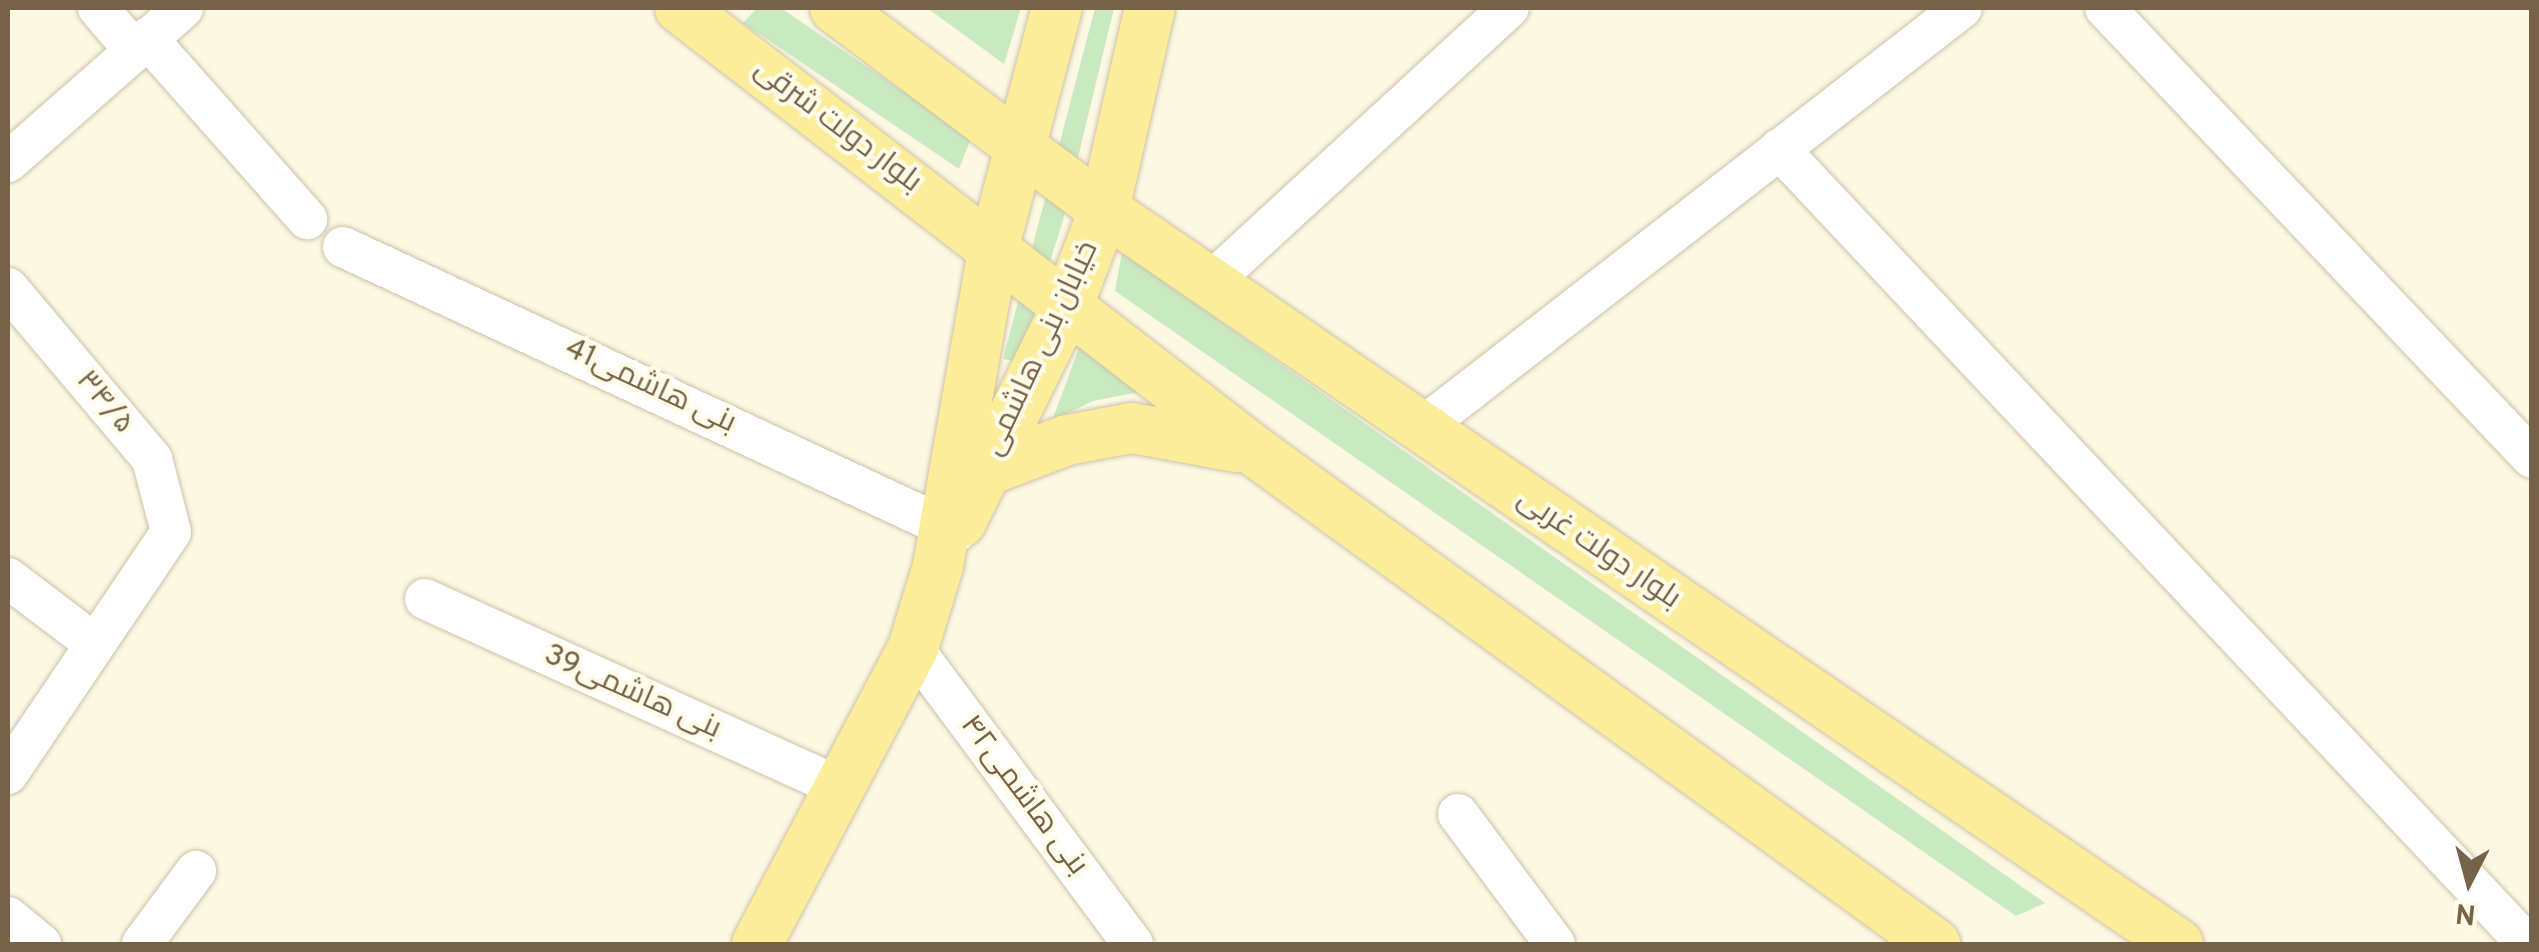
<!DOCTYPE html>
<html>
<head>
<meta charset="utf-8">
<style>
	body { margin:0 }
	#map { position:relative; width:2539px; height:952px; overflow:hidden; background:#fcf8e3; font-family:Overpass,Cairo,sans-serif }
	div>[style] { position:absolute }
	.green>* { inset:0; background:#c9eac1 }
	.roads { filter:drop-shadow(0 0 2px #cec1a9) drop-shadow(0 0 2px #cec1a9) }
	.minor>* { height:40px; margin:-20px; padding:0 20px; transform-origin:20px; border-radius:20px; background:#fff }
	.major>* { height:50px; margin:-25px; padding:0 25px; transform-origin:25px; border-radius:25px; background:#fced9a }
	span { translate:-50% -50%; white-space:nowrap; text-align:center; line-height:1.15; -webkit-text-stroke:8px #fffbe9; paint-order:stroke }
	.street-label { font-size:30px; color:#756249 }
	.frame { position:absolute; inset:0; border:10px solid #756249; pointer-events:none }
	.north { position:absolute; left:2419px; top:832px; width:100px; height:100px; -webkit-text-stroke:8px #fffbe9; paint-order:stroke; rotate:186deg; font-size:28px; font-weight:700; line-height:40px; text-align:center; color:#756249 }
	.north::after { content:''; display:block; margin:auto; width:35px; height:45px; background:#756249; clip-path:polygon(50% 0,100% 100%,50% 72%,0 100%) }
</style>
</head>
<body>
<div id="map">
	<div class="green">
		<i style="clip-path:polygon(757px 8px,781px 8px,971px 138px,959px 169px,743px 23px)"></i>
		<i style="clip-path:polygon(927px 8px,1021px 8px,1004px 64px)"></i>
		<i style="clip-path:polygon(1095px 8px,1114px 8px,1063px 220px,1019px 362px,1003px 359px)"></i>
		<i style="clip-path:polygon(1122px 252px,2045px 903px,2016px 916px,1115px 291px)"></i>
		<i style="clip-path:polygon(1083px 337px,1149px 390px,1093px 401px,1052px 421px)"></i>
	</div>
	<div class="roads">
		<div class="minor">
			<i style="left:98px;top:8px;width:55px;rotate:49.4deg"></i>
			<i style="left:2105px;top:8px;width:620px;rotate:46.5deg"></i>
			<i style="left:147px;top:38px;width:242px;rotate:48.5deg"></i>
			<i style="left:1779px;top:149px;width:1092px;rotate:46.74deg"></i>
			<i style="left:8px;top:162px;width:233px;rotate:-41.3deg"></i>
			<i style="left:343px;top:247px;width:676px;rotate:24.93deg"></i>
			<i style="left:1213px;top:280px;width:402px;rotate:-42.6deg"></i>
			<i style="left:8px;top:288px;width:224px;rotate:49.9deg"></i>
			<i style="left:152px;top:459px;width:75px;rotate:75.4deg"></i>
			<i style="left:171px;top:532px;width:292px;rotate:124deg"></i>
			<i style="left:1420px;top:429px;width:686px;rotate:-37.84deg"></i>
			<i style="left:8px;top:578px;width:109px;rotate:37.2deg"></i>
			<i style="left:425px;top:599px;width:455px;rotate:24.4deg"></i>
			<i style="left:913px;top:648px;width:369px;rotate:53.4deg"></i>
			<i style="left:1458px;top:814px;width:162px;rotate:53.3deg"></i>
			<i style="left:8px;top:917px;width:43px;rotate:39.3deg"></i>
			<i style="left:142px;top:944px;width:91px;rotate:-53.5deg"></i>
		</div>
		<div class="major">
			<i style="left:680px;top:8px;width:727px;rotate:37.63deg"></i>
			<i style="left:1256px;top:452px;width:839px;rotate:35.93deg"></i>
			<i style="left:835px;top:8px;width:336px;rotate:36.9deg"></i>
			<i style="left:1104px;top:210px;width:1301px;rotate:34.35deg"></i>
			<i style="left:986px;top:471px;width:87px;rotate:-20.9deg"></i>
			<i style="left:1067px;top:440px;width:66px;rotate:-10.5deg"></i>
			<i style="left:1132px;top:428px;width:107px;rotate:10.3deg"></i>
			<i style="left:961px;top:522px;width:242px;rotate:-63.8deg"></i>
			<i style="left:1068px;top:305px;width:102px;rotate:-69.2deg"></i>
			<i style="left:1104px;top:210px;width:207px;rotate:-77.2deg"></i>
			<i style="left:757px;top:944px;width:335px;rotate:-62.2deg"></i>
			<i style="left:913px;top:648px;width:86px;rotate:-73deg"></i>
			<i style="left:938px;top:566px;width:325px;rotate:-80.1deg"></i>
			<i style="left:994px;top:246px;width:246px;rotate:-75.2deg"></i>
		</div>
	</div>
	<div class="street-label">
		<span style="left:837px;top:127px;rotate:37deg">بلوار دولت شرقی</span>
		<span style="left:1042px;top:349px;rotate:-65deg">خیابان بنی هاشمی</span>
		<span style="left:650px;top:387px;rotate:25deg">بنی هاشمی41</span>
		<span style="left:104px;top:403px;rotate:50deg">۳۴/۵</span>
		<span style="left:1598px;top:550px;rotate:34deg">بلوار دولت غربی</span>
		<span style="left:632px;top:693px;rotate:24deg">بنی هاشمی39</span>
		<span style="left:1023px;top:796px;rotate:53deg">بنی هاشمی۴۲</span>
	</div>
	<div class="frame"></div>
	<div class="north">N</div>
</div>
</body>
</html>
